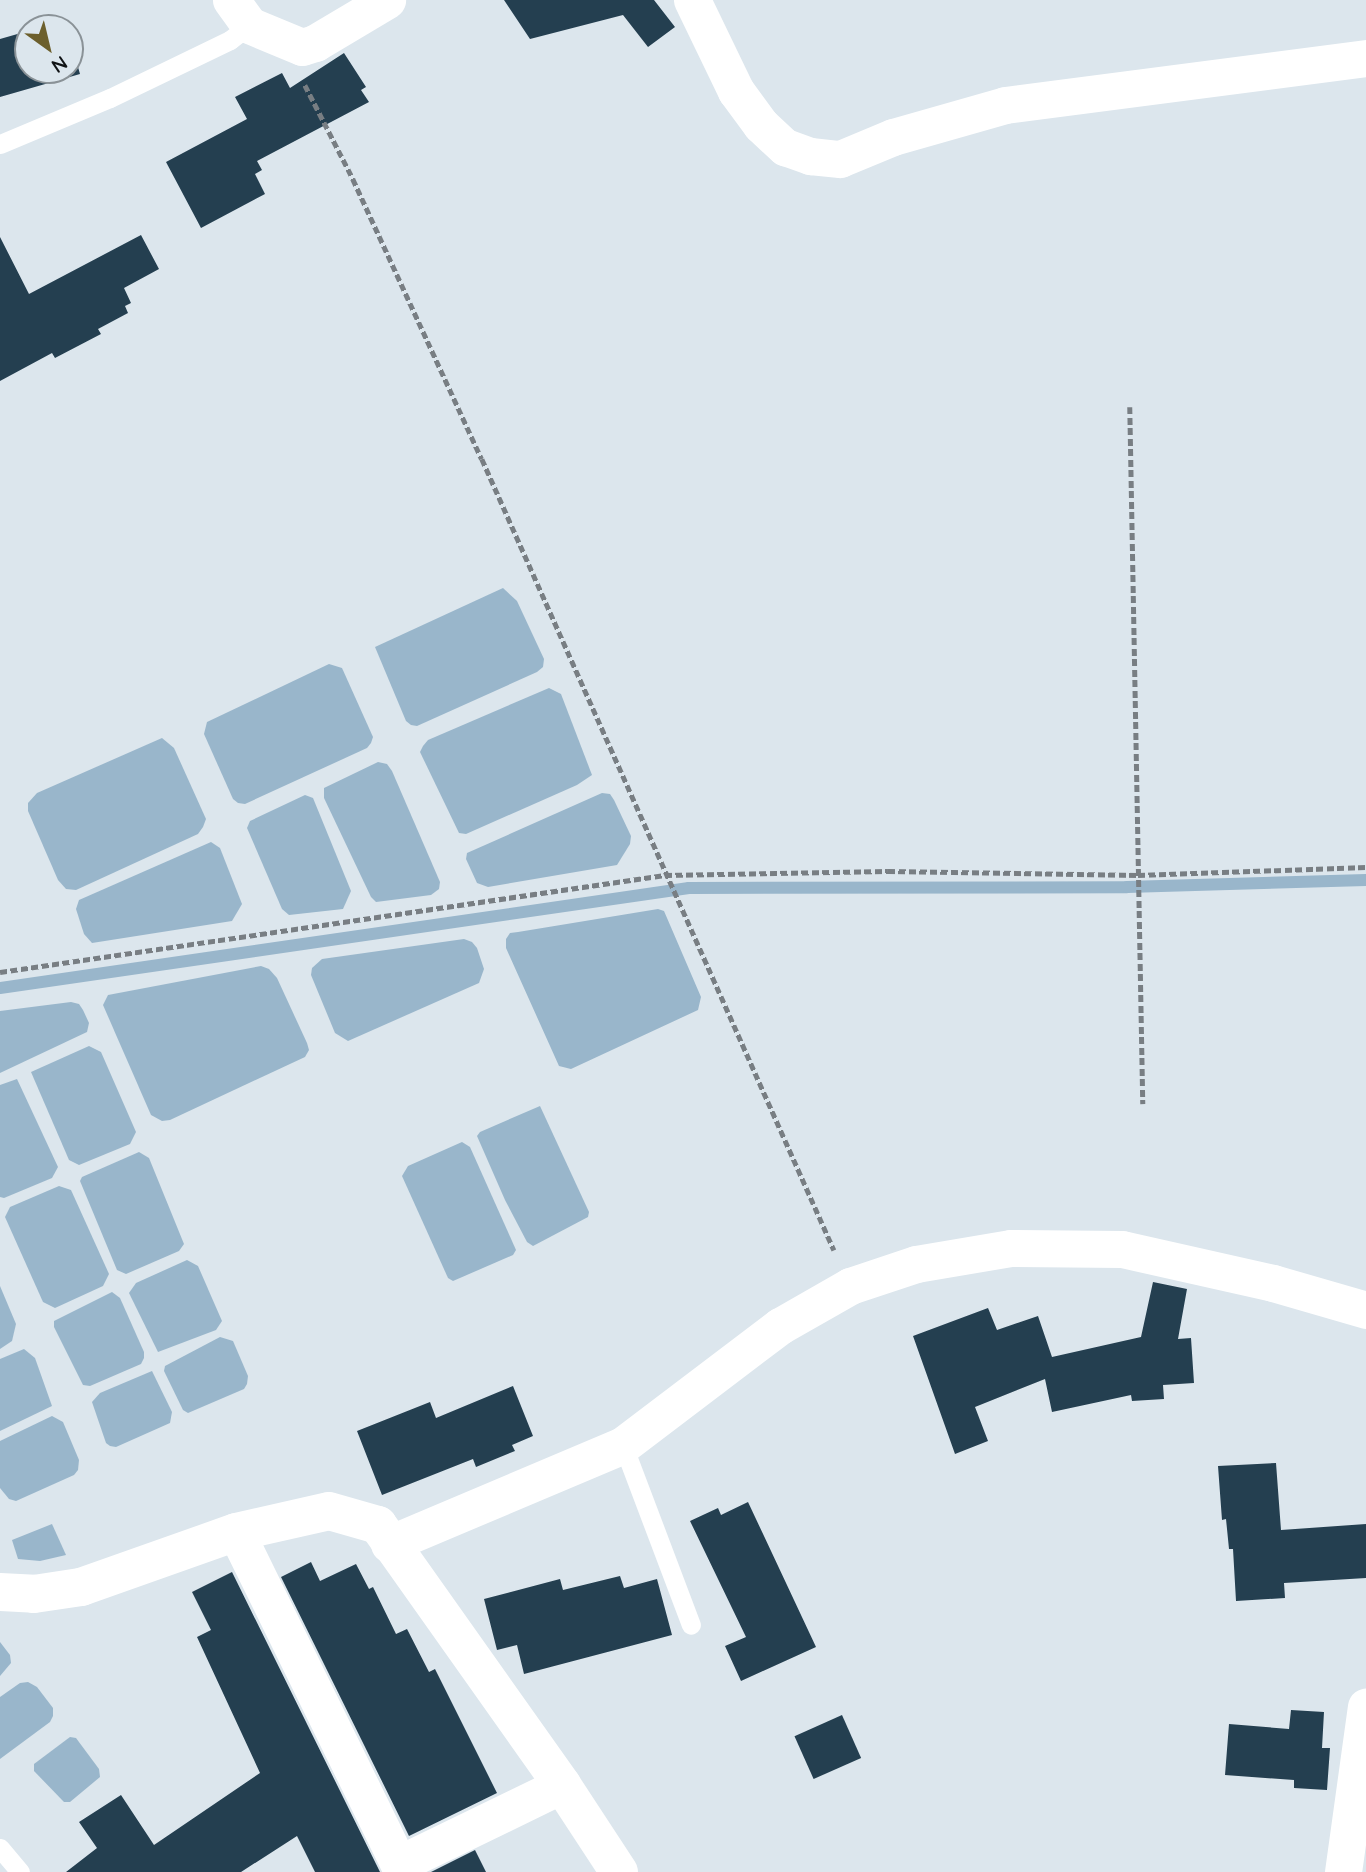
<!DOCTYPE html>
<html>
<head>
<meta charset="utf-8">
<style>
	body { margin:0 }
	#map { position:relative; width:1366px; height:1872px; overflow:hidden; background:#dce6ed; font-family:Quicksand,sans-serif }
	div>[style] { position:absolute }
	.water>* { inset:0; background:#99b6cb }
	.stream>* { height:12px; margin:-6px; padding:0 6px; transform-origin:6px; border-radius:6px; background:#99b6cb }
	.building>* { inset:0; background:#243f50; transform-origin:0 0 }
	.path>* { height:4.5px; margin-top:-2.25px; transform-origin:0; background:repeating-linear-gradient(90deg,#787e83 0 7px,transparent 0 10.5px) }
	.lane>* { height:19px; margin:-9.5px; padding:0 9.5px; transform-origin:9.5px; border-radius:9.5px; background:#fff }
	.street>* { height:37px; margin:-18.5px; padding:0 18.5px; transform-origin:18.5px; border-radius:18.5px; background:#fff }
	.secondary>* { height:38px; margin:-19px; padding:0 19px; transform-origin:19px; border-radius:19px; background:#fff }
	span { translate:-50% -50%; white-space:nowrap; text-align:center; line-height:1.15; -webkit-text-stroke:7px #dce6ed; paint-order:stroke }
	.north { position:absolute; left:14px; top:14px; width:70px; height:70px; box-sizing:border-box; background:#dce6ed; border:2px solid #8a9297; border-radius:50%; rotate:146deg; font-size:19px; font-weight:700; line-height:28px; text-align:center; color:#101315 }
	.north::after { content:''; display:block; margin:auto; width:24px; height:32px; background:#6c5f2c; clip-path:polygon(50% 0,100% 100%,50% 72%,0 100%) }
</style>
</head>
<body>
<div id="map">
	<div class="water">
		<i style="clip-path:polygon(503px 588px,517px 601px,544px 659px,543px 667px,537px 672px,417px 726px,411px 725px,406px 721px,375px 647px)"></i>
		<i style="clip-path:polygon(329px 664px,342px 668px,373px 737px,371px 743px,367px 748px,245px 804px,238px 803px,233px 799px,204px 734px,207px 722px)"></i>
		<i style="clip-path:polygon(549px 688px,561px 694px,592px 775px,577px 785px,466px 834px,459px 833px,420px 752px,423px 746px,428px 740px)"></i>
		<i style="clip-path:polygon(162px 738px,174px 748px,206px 819px,203px 827px,198px 834px,76px 890px,66px 889px,58px 880px,28px 811px,28px 803px,37px 793px)"></i>
		<i style="clip-path:polygon(378px 762px,387px 764px,392px 771px,440px 882px,439px 889px,431px 895px,376px 902px,371px 897px,324px 798px,324px 788px)"></i>
		<i style="clip-path:polygon(602px 793px,610px 794px,614px 800px,631px 836px,630px 844px,617px 865px,488px 887px,477px 883px,466px 859px,467px 853px)"></i>
		<i style="clip-path:polygon(305px 795px,313px 798px,351px 891px,343px 909px,289px 915px,282px 909px,247px 828px,250px 821px)"></i>
		<i style="clip-path:polygon(211px 842px,220px 848px,242px 904px,232px 921px,92px 943px,84px 934px,76px 909px,79px 900px)"></i>
		<i style="clip-path:polygon(658px 909px,664px 911px,701px 997px,698px 1010px,571px 1069px,559px 1066px,506px 948px,506px 939px,510px 933px,518px 932px)"></i>
		<i style="clip-path:polygon(464px 939px,472px 942px,477px 948px,484px 969px,479px 983px,348px 1041px,335px 1033px,311px 975px,312px 968px,322px 959px)"></i>
		<i style="clip-path:polygon(261px 966px,269px 969px,277px 978px,307px 1043px,309px 1050px,305px 1057px,170px 1120px,162px 1121px,151px 1115px,103px 1005px,108px 995px)"></i>
		<i style="clip-path:polygon(71px 1002px,79px 1004px,83px 1010px,89px 1023px,87px 1032px,0 1073px,0 1011px)"></i>
		<i style="clip-path:polygon(89px 1046px,101px 1052px,136px 1132px,130px 1144px,79px 1165px,69px 1160px,31px 1072px)"></i>
		<i style="clip-path:polygon(17px 1079px,58px 1167px,52px 1178px,4px 1198px,0 1197px,0 1085px)"></i>
		<i style="clip-path:polygon(540px 1106px,589px 1212px,588px 1217px,533px 1246px,527px 1242px,505px 1200px,477px 1136px,480px 1132px)"></i>
		<i style="clip-path:polygon(462px 1142px,470px 1147px,516px 1250px,513px 1255px,453px 1281px,448px 1278px,402px 1176px,408px 1166px)"></i>
		<i style="clip-path:polygon(139px 1152px,149px 1158px,184px 1244px,179px 1251px,126px 1274px,117px 1270px,80px 1181px,82px 1177px)"></i>
		<i style="clip-path:polygon(59px 1186px,71px 1190px,109px 1274px,103px 1286px,55px 1308px,43px 1302px,5px 1217px,10px 1207px)"></i>
		<i style="clip-path:polygon(187px 1260px,198px 1266px,222px 1321px,216px 1330px,158px 1352px,129px 1293px,136px 1283px)"></i>
		<i style="clip-path:polygon(0 1286px,16px 1324px,12px 1341px,0 1349px)"></i>
		<i style="clip-path:polygon(112px 1292px,120px 1298px,144px 1352px,144px 1358px,141px 1364px,90px 1386px,83px 1385px,54px 1327px,54px 1321px)"></i>
		<i style="clip-path:polygon(220px 1337px,233px 1341px,248px 1376px,247px 1384px,244px 1389px,188px 1413px,183px 1410px,164px 1371px,165px 1366px)"></i>
		<i style="clip-path:polygon(24px 1349px,35px 1358px,52px 1406px,0 1431px,0 1359px)"></i>
		<i style="clip-path:polygon(152px 1371px,172px 1412px,170px 1423px,116px 1447px,110px 1446px,106px 1443px,92px 1402px,100px 1393px)"></i>
		<i style="clip-path:polygon(52px 1416px,63px 1422px,79px 1460px,78px 1470px,74px 1475px,16px 1501px,9px 1499px,0 1488px,0 1441px)"></i>
		<i style="clip-path:polygon(52px 1524px,66px 1555px,40px 1561px,18px 1559px,12px 1540px)"></i>
		<i style="clip-path:polygon(0 1642px,10px 1655px,11px 1663px,0 1676px)"></i>
		<i style="clip-path:polygon(28px 1682px,37px 1687px,53px 1708px,53px 1716px,50px 1722px,0 1759px,0 1697px,20px 1683px)"></i>
		<i style="clip-path:polygon(70px 1737px,76px 1738px,99px 1769px,100px 1777px,70px 1802px,64px 1802px,34px 1771px,34px 1764px)"></i>
	</div>
	<div class="stream">
		<i style="left:0;top:988px;width:696px;rotate:-8.26deg"></i>
		<i style="left:689px;top:888px;width:438px;rotate:-0.1deg"></i>
		<i style="left:1127px;top:887px;width:239px;rotate:-1.7deg"></i>
	</div>
	<div class="building">
		<i style="clip-path:polygon(504px 0,654px 0,675px 27px,648px 47px,623px 15px,530px 39px)"></i>
		<i style="clip-path:polygon(65px 20px,67px 28px,38px 28px)"></i>
		<i style="clip-path:polygon(28px 31px,28px 70px,70px 70px,70px 39px,80px 74px,0 97px,0 39px)"></i>
		<i style="clip-path:polygon(344px 53px,366px 87px,361px 90px,369px 102px,257px 161px,262px 170px,255px 174px,265px 194px,201px 228px,166px 162px,247px 119px,235px 97px,282px 73px,290px 88px)"></i>
		<i style="clip-path:polygon(141px 235px,159px 269px,124px 288px,131px 303px,125px 306px,128px 313px,98px 329px,101px 334px,55px 358px,52px 353px,0 381px,0 237px,29px 294px)"></i>
		<i style="clip-path:polygon(1153px 1282px,1187px 1289px,1178px 1339px,1191px 1338px,1194px 1383px,1163px 1385px,1164px 1399px,1132px 1401px,1131px 1395px,1052px 1412px,1045px 1379px,975px 1407px,988px 1441px,955px 1454px,913px 1336px,988px 1308px,997px 1330px,1038px 1316px,1052px 1357px,1141px 1337px)"></i>
		<i style="clip-path:polygon(513px 1386px,533px 1436px,512px 1445px,515px 1451px,476px 1467px,473px 1459px,382px 1495px,357px 1431px,430px 1402px,436px 1418px)"></i>
		<i style="clip-path:polygon(1276px 1463px,1281px 1530px,1366px 1524px,1366px 1578px,1284px 1583px,1285px 1598px,1236px 1601px,1233px 1549px,1229px 1549px,1226px 1519px,1222px 1520px,1218px 1466px)"></i>
		<i style="clip-path:polygon(748px 1502px,816px 1647px,741px 1681px,725px 1646px,746px 1637px,690px 1521px,718px 1508px,721px 1515px)"></i>
		<i style="clip-path:polygon(311px 1562px,320px 1581px,356px 1564px,369px 1589px,373px 1587px,396px 1634px,407px 1629px,429px 1672px,435px 1669px,497px 1793px,409px 1836px,281px 1577px)"></i>
		<i style="clip-path:polygon(232px 1572px,380px 1872px,315px 1872px,297px 1836px,241px 1872px,66px 1872px,97px 1848px,79px 1822px,121px 1795px,154px 1845px,260px 1773px,197px 1637px,211px 1630px,192px 1592px)"></i>
		<i style="clip-path:polygon(620px 1576px,624px 1588px,657px 1579px,672px 1635px,524px 1674px,517px 1645px,497px 1650px,484px 1599px,560px 1579px,563px 1590px)"></i>
		<i style="clip-path:polygon(1291px 1710px,1324px 1712px,1322px 1748px,1330px 1748px,1327px 1790px,1294px 1788px,1294px 1780px,1225px 1775px,1229px 1724px,1289px 1729px)"></i>
		<i style="left:842px;top:1715px;width:47px;height:52px;rotate:66deg"></i>
		<i style="clip-path:polygon(475px 1850px,486px 1872px,431px 1872px)"></i>
	</div>
	<div class="path">
		<i style="left:305px;top:85px;width:106px;rotate:62.9deg"></i>
		<i style="left:353px;top:179px;width:308px;rotate:65.3deg"></i>
		<i style="left:482px;top:459px;width:866px;rotate:66.01deg"></i>
		<i style="left:1130px;top:407px;width:697px;rotate:88.93deg"></i>
		<i style="left:0;top:972px;width:672px;rotate:-8.3deg"></i>
		<i style="left:665px;top:875px;width:223px;rotate:-1deg"></i>
		<i style="left:888px;top:871px;width:250px;rotate:0.9deg"></i>
		<i style="left:1138px;top:875px;width:228px;rotate:-2deg"></i>
	</div>
	<div class="lane">
		<i style="left:0;top:144px;width:119px;rotate:-22.7deg"></i>
		<i style="left:110px;top:98px;width:133px;rotate:-25.8deg"></i>
		<i style="left:230px;top:40px;width:24px;rotate:-38deg"></i>
		<i style="left:623px;top:1445px;width:192px;rotate:69.3deg"></i>
		<i style="left:0;top:1848px;width:31px;rotate:50deg"></i>
	</div>
	<div class="street">
		<i style="left:231px;top:0;width:31px;rotate:54deg"></i>
		<i style="left:249px;top:25px;width:57px;rotate:22.5deg"></i>
		<i style="left:302px;top:47px;width:14px;rotate:-17deg"></i>
		<i style="left:315px;top:43px;width:84px;rotate:-30.8deg"></i>
		<i style="left:692px;top:0;width:101px;rotate:64.2deg"></i>
		<i style="left:736px;top:91px;width:42px;rotate:53.7deg"></i>
		<i style="left:761px;top:125px;width:33px;rotate:43deg"></i>
		<i style="left:785px;top:147px;width:27px;rotate:20deg"></i>
		<i style="left:810px;top:156px;width:30px;rotate:6deg"></i>
		<i style="left:840px;top:159px;width:57px;rotate:-22.5deg"></i>
		<i style="left:893px;top:137px;width:116px;rotate:-15.9deg"></i>
		<i style="left:1005px;top:105px;width:364px;rotate:-7.4deg"></i>
		<i style="left:236px;top:1532px;width:370px;rotate:63.9deg"></i>
		<i style="left:399px;top:1864px;width:181px;rotate:-25.9deg"></i>
		<i style="left:389px;top:1544px;width:254px;rotate:-22.9deg"></i>
		<i style="left:623px;top:1445px;width:197px;rotate:-37.2deg"></i>
		<i style="left:780px;top:1326px;width:81px;rotate:-29.7deg"></i>
		<i style="left:850px;top:1286px;width:70px;rotate:-18.4deg"></i>
		<i style="left:916px;top:1264px;width:96px;rotate:-9.6deg"></i>
		<i style="left:1011px;top:1248px;width:111px;rotate:0.5deg"></i>
		<i style="left:1122px;top:1249px;width:155px;rotate:12.7deg"></i>
		<i style="left:1273px;top:1283px;width:97px;rotate:16.2deg"></i>
		<i style="left:1343px;top:1872px;width:167px;rotate:-82.1deg"></i>
	</div>
	<div class="secondary">
		<i style="left:0;top:1592px;width:34px;rotate:3deg"></i>
		<i style="left:34px;top:1594px;width:48px;rotate:-8.5deg"></i>
		<i style="left:81px;top:1587px;width:164px;rotate:-19.5deg"></i>
		<i style="left:236px;top:1532px;width:95px;rotate:-12.7deg"></i>
		<i style="left:329px;top:1511px;width:51px;rotate:15.9deg"></i>
		<i style="left:378px;top:1525px;width:319px;rotate:54.7deg"></i>
		<i style="left:562px;top:1785px;width:104px;rotate:56.8deg"></i>
	</div>
	<div class="north">N</div>
</div>
</body>
</html>
